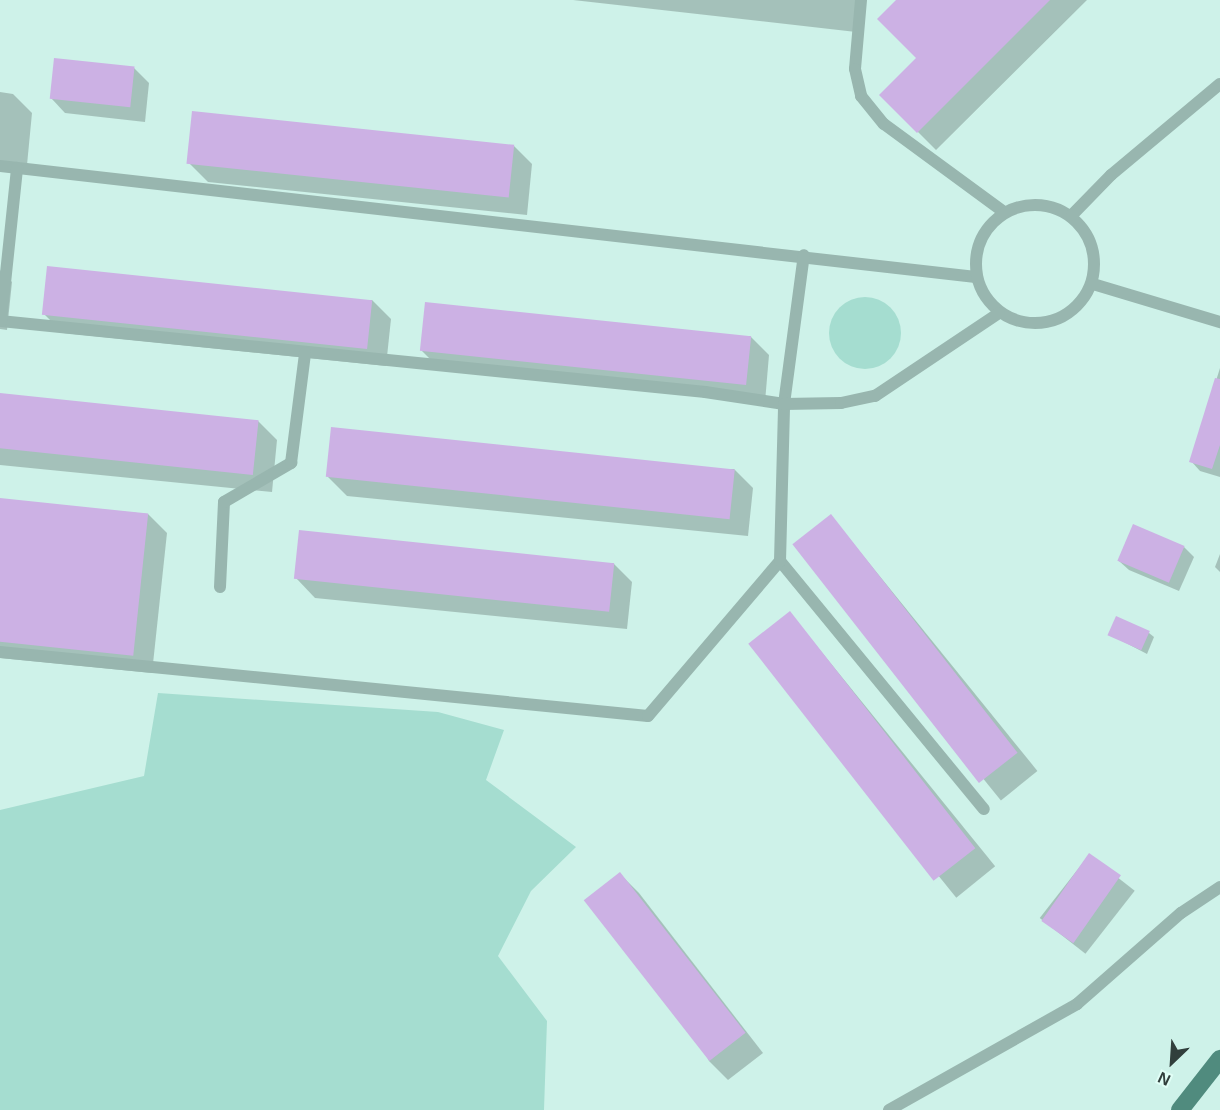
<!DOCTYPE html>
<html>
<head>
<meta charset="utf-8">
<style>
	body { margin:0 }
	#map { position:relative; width:1220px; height:1110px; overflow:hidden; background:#cef2e9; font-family:Arial,sans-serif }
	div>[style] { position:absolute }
	.green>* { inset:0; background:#a5ddd0 }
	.round { border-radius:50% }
	.shadow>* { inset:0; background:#0003; transform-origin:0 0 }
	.building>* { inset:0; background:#ccb1e4; transform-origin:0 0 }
	.lane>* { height:12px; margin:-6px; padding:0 6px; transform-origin:6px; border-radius:6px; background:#98b6af }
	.lane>.ring { margin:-6px; padding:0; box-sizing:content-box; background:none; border:12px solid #98b6af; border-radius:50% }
	.primary>* { height:18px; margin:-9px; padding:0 9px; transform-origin:9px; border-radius:9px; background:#508b7e }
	span { translate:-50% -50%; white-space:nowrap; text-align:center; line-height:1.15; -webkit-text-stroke:6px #e1fef6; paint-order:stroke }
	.north { position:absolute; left:1142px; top:1032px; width:60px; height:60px; -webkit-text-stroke:4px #e1fef6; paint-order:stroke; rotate:205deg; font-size:16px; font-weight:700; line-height:24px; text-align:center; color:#313f3c }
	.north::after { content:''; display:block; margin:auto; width:21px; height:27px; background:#313f3c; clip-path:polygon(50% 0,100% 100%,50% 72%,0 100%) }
</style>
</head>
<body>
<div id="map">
	<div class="green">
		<i class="round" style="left:829px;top:297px;width:72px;height:72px"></i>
		<i style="clip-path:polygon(158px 693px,438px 712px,504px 730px,486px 780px,576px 847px,531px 891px,498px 956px,547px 1021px,544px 1110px,0 1110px,0 810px,144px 776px)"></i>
	</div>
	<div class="shadow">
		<i style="clip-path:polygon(573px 0,859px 0,856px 32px)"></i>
		<i style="clip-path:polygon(898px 0,1087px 0,936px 150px,881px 95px,918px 58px)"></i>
		<i style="clip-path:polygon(134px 68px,149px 83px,145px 122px,65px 113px,51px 98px)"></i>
		<i style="clip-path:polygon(0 92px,13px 94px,32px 113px,27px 165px,0 163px)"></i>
		<i style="clip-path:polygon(513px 145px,532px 164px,527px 215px,208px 182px,189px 163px)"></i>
		<i style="clip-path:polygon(0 270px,12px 282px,7px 330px,0 329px)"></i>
		<i style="clip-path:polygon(372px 300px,391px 319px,386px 366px,63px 333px,44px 314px)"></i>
		<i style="clip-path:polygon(750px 336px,769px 355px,765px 402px,441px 370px,422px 351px)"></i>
		<i style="clip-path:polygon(1220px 368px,1220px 477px,1200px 471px,1191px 461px)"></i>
		<i style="clip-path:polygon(0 395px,258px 421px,277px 440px,272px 492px,0 465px)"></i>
		<i style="clip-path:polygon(734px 469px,753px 488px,748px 536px,347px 496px,328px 477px)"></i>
		<i style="clip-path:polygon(0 500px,148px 514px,167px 533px,152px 673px,0 658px)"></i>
		<i style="left:831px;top:516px;width:328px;height:47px;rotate:51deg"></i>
		<i style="clip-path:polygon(1184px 547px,1194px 557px,1179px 591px,1129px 570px,1119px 561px)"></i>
		<i style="clip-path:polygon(1220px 554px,1220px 572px,1215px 567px)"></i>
		<i style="clip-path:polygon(613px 563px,632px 582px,627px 629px,315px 598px,296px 578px)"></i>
		<i style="left:790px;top:613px;width:326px;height:50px;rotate:51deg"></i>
		<i style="clip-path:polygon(1149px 633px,1154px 637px,1147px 654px,1109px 634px)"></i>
		<i style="left:1089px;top:855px;width:58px;height:80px;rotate:38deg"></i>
		<i style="clip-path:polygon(620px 874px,639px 893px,763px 1053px,728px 1080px,709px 1061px)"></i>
	</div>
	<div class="building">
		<i style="clip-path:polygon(896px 0,1050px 0,917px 133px,879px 95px,916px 58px,877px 19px)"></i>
		<i style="left:54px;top:58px;width:81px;height:41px;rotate:6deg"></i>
		<i style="left:192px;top:111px;width:324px;height:53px;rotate:6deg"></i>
		<i style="left:47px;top:266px;width:327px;height:49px;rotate:6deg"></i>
		<i style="left:425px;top:302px;width:328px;height:49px;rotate:6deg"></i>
		<i style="clip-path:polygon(1215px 378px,1220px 379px,1220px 445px,1212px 469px,1189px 462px)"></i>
		<i style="left:0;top:393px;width:260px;height:55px;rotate:6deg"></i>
		<i style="left:331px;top:427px;width:406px;height:50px;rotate:6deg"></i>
		<i style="left:0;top:498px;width:149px;height:143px;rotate:6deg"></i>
		<i style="left:831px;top:514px;width:303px;height:49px;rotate:52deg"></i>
		<i style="left:1133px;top:524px;width:56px;height:40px;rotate:23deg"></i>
		<i style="left:299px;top:530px;width:317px;height:49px;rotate:6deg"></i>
		<i style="left:790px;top:611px;width:301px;height:53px;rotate:52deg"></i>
		<i style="left:1116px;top:616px;width:37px;height:21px;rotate:24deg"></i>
		<i style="left:1089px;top:853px;width:39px;height:83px;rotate:35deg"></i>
		<i style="left:620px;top:872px;width:204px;height:46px;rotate:52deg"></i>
	</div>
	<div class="lane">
		<i style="left:861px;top:0;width:69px;rotate:95deg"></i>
		<i style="left:855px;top:69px;width:28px;rotate:77deg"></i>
		<i style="left:861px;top:96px;width:36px;rotate:51deg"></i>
		<i style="left:884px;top:124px;width:149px;rotate:36.3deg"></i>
		<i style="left:0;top:166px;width:982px;rotate:6.49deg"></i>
		<i class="ring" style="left:976px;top:205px;width:106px;height:106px"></i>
		<i style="left:1072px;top:215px;width:56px;rotate:-45.7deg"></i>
		<i style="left:1111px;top:175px;width:142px;rotate:-39.9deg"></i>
		<i style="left:1093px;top:284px;width:133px;rotate:16.7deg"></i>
		<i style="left:0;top:321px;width:709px;rotate:5.75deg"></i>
		<i style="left:705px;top:392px;width:80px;rotate:8.6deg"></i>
		<i style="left:784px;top:404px;width:150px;rotate:-82.4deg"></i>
		<i style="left:1px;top:321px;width:154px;rotate:-84deg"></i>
		<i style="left:780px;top:561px;width:321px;rotate:50.6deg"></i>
		<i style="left:220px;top:587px;width:85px;rotate:-87.3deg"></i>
		<i style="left:224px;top:502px;width:78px;rotate:-30.2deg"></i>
		<i style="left:291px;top:463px;width:111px;rotate:-82.7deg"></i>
		<i style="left:0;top:652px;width:651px;rotate:5.64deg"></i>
		<i style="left:648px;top:716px;width:204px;rotate:-49.6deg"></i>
		<i style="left:780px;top:561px;width:157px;rotate:-88.5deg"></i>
		<i style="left:784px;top:404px;width:57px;rotate:-1deg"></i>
		<i style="left:841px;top:403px;width:35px;rotate:-12deg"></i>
		<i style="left:875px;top:396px;width:149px;rotate:-33.8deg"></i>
		<i style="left:889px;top:1110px;width:216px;rotate:-29.4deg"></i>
		<i style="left:1077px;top:1004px;width:138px;rotate:-41.2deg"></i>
		<i style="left:1181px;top:913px;width:47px;rotate:-33.7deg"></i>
	</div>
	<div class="primary">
		<i style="left:1180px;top:1110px;width:65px;rotate:-51.9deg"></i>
	</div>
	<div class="north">N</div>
</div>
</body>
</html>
